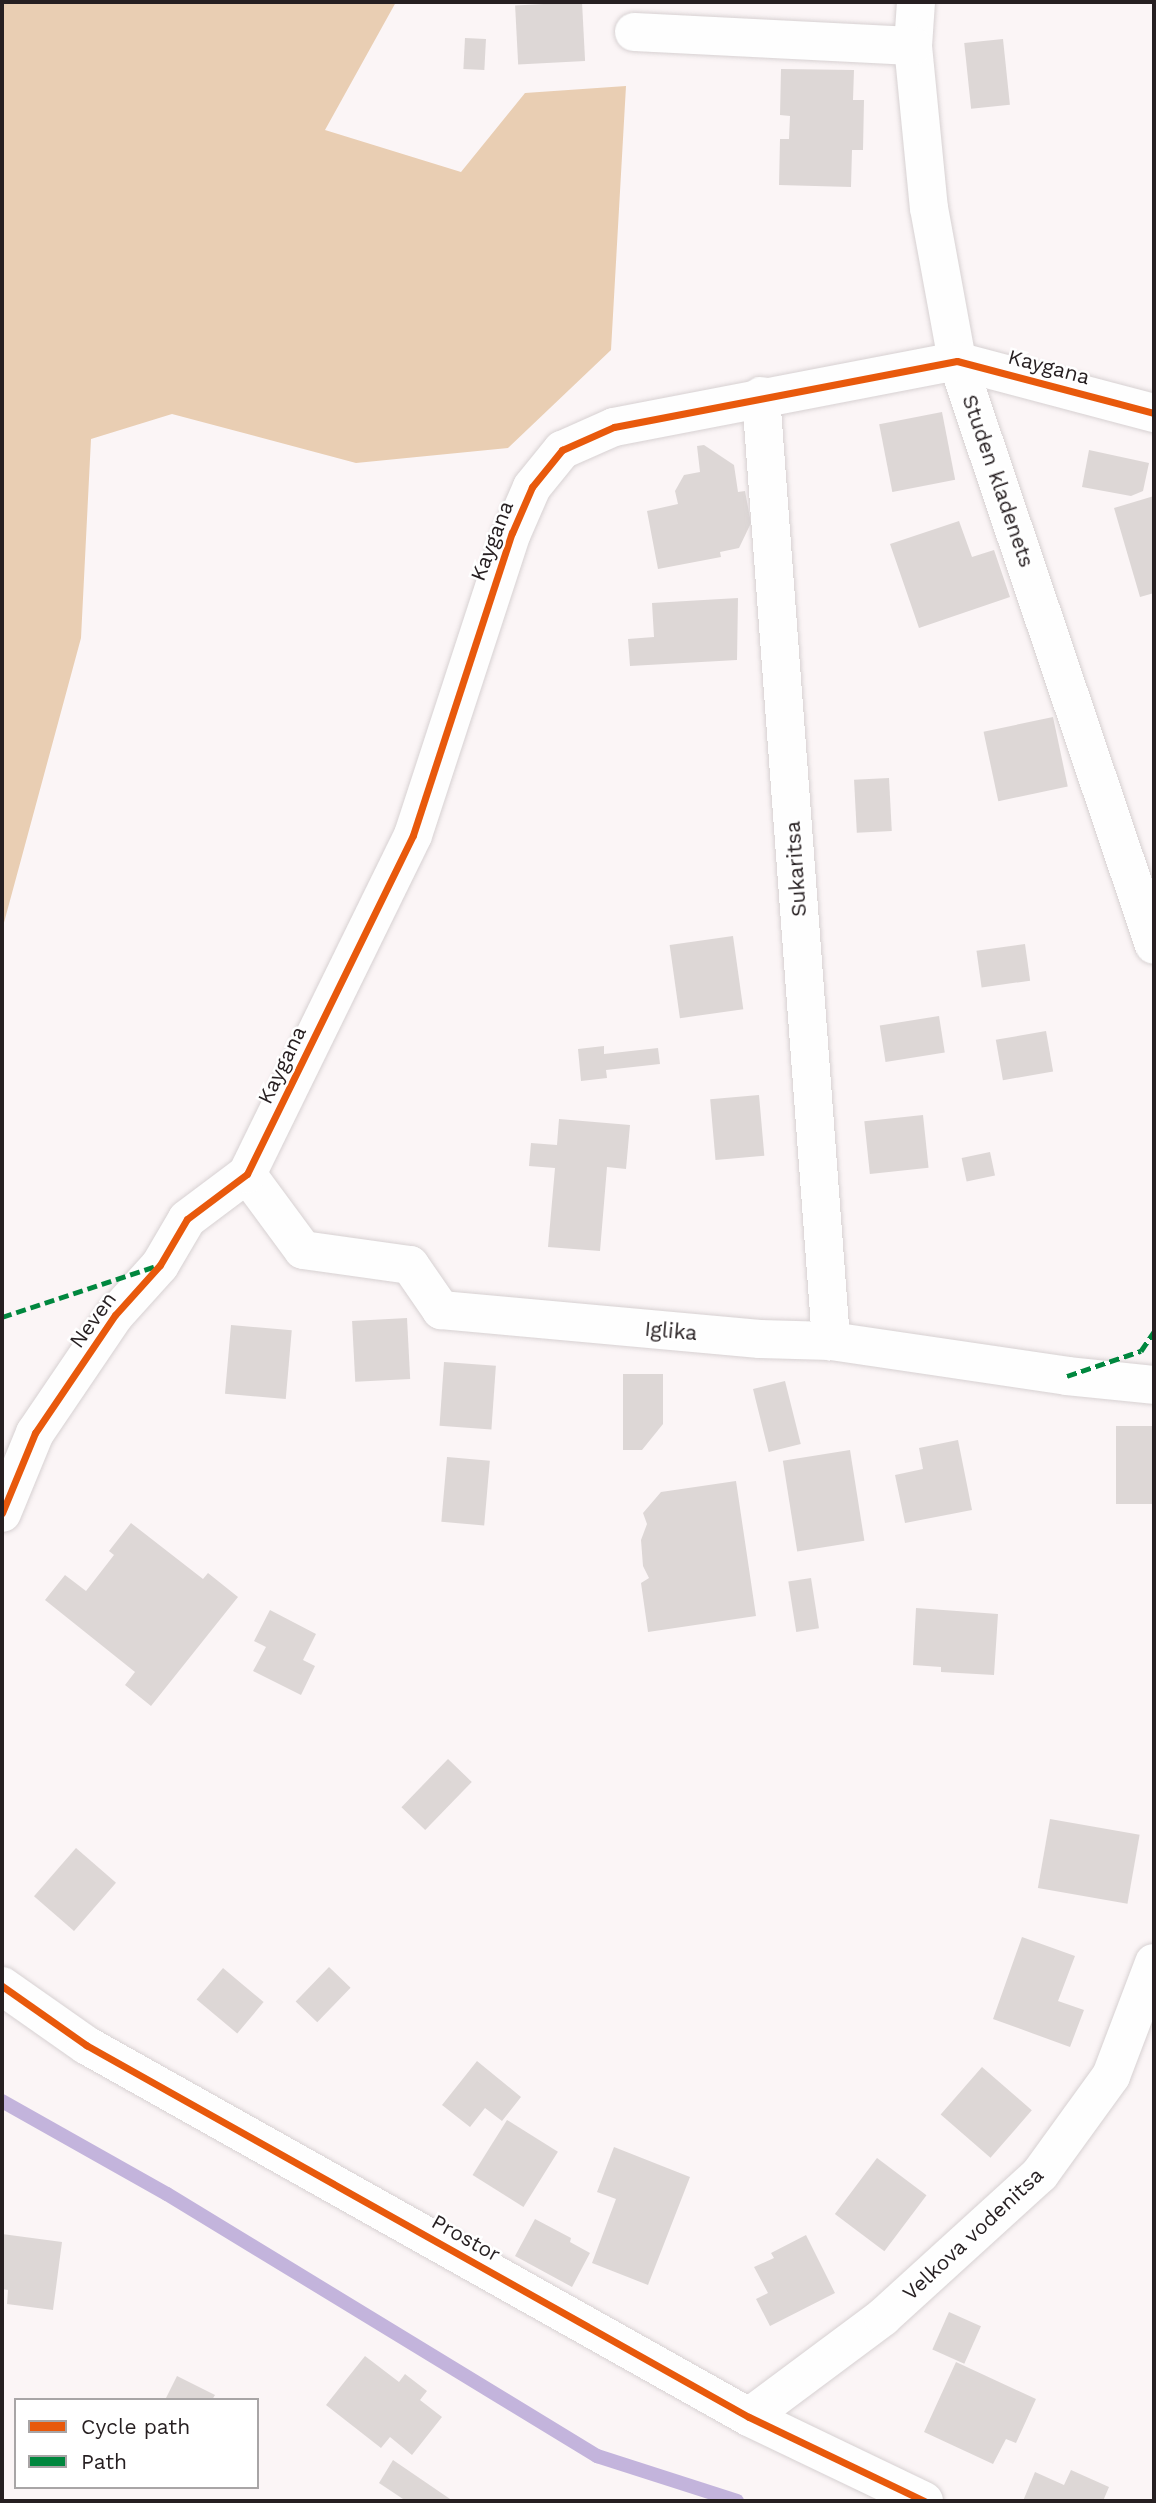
<!DOCTYPE html>
<html>
<head>
<meta charset="utf-8">
<style>
	body { margin:0 }
	#map { position:relative; width:1156px; height:2503px; overflow:hidden; background:#fbf5f6; font-family:"Work Sans",sans-serif }
	div>[style] { position:absolute }
	.forest>* { inset:0; background:#e9ceb3 }
	.stream>* { height:14px; margin:-7px; padding:0 7px; transform-origin:7px; border-radius:7px; background:#c3b4dc }
	.building>* { inset:0; background:#ddd7d6; transform-origin:0 0 }
	.roads { filter:drop-shadow(0 0 2px #d7d1d2) drop-shadow(0 0 2px #d7d1d2) }
	.minor>* { height:38px; margin:-19px; padding:0 19px; transform-origin:19px; border-radius:19px; background:#fefefe }
	.quiet>* { height:5px; margin-top:-2.5px; transform-origin:0; background:repeating-linear-gradient(90deg,#00873e 0 10px,transparent 0 15px) }
	.cycleway>* { height:7px; margin:-3.5px; padding:0 3.5px; transform-origin:3.5px; border-radius:3.5px; background:#e8590c }
	span { translate:-50% -50%; white-space:nowrap; text-align:center; line-height:1.15; -webkit-text-stroke:5px #fff; paint-order:stroke }
	.street-label { font-size:21px; color:#261f21 }
	.frame { position:absolute; inset:0; border:4px solid #261f21; pointer-events:none }
	.legend { position:absolute; left:14px; top:2398px; width:245px; height:91px; box-sizing:border-box; background:#fff; border:2px solid #a8a5a6; margin:0; padding:9px 12px; list-style:none; font-size:21px; color:#261f21 }
	.legend li { display:flex; align-items:center; gap:14px; height:35px }
	.legend b { width:35px; border:2px solid #a8a5a6 }
</style>
</head>
<body>
<div id="map">
	<div class="forest">
		<i style="clip-path:polygon(2px 2px,396px 2px,325px 130px,461px 172px,525px 93px,626px 86px,611px 350px,508px 448px,356px 463px,172px 414px,91px 439px,81px 638px,2px 930px)"></i>
	</div>
	<div class="stream">
		<i style="left:2px;top:2101px;width:189px;rotate:29.4deg"></i>
		<i style="left:167px;top:2194px;width:504px;rotate:31.35deg"></i>
		<i style="left:597px;top:2456px;width:147px;rotate:17.8deg"></i>
	</div>
	<div class="building">
		<i style="left:582px;top:2px;width:59px;height:67px;rotate:87deg"></i>
		<i style="left:465px;top:38px;width:21px;height:31px;rotate:3deg"></i>
		<i style="left:1003px;top:39px;width:66px;height:39px;rotate:84deg"></i>
		<i style="clip-path:polygon(781px 69px,854px 70px,853px 100px,864px 100px,863px 150px,852px 150px,851px 187px,779px 185px,780px 139px,789px 139px,790px 116px,780px 115px)"></i>
		<i style="left:942px;top:412px;width:69px;height:64px;rotate:79deg"></i>
		<i style="clip-path:polygon(704px 445px,734px 465px,738px 492px,745px 491px,751px 523px,739px 548px,720px 552px,721px 557px,658px 569px,647px 511px,678px 504px,675px 491px,684px 475px,700px 472px,697px 446px)"></i>
		<i style="clip-path:polygon(1089px 450px,1149px 463px,1143px 491px,1131px 496px,1082px 487px)"></i>
		<i style="clip-path:polygon(1154px 496px,1154px 593px,1140px 597px,1114px 508px)"></i>
		<i style="clip-path:polygon(959px 521px,972px 557px,994px 550px,1010px 597px,919px 628px,890px 544px)"></i>
		<i style="clip-path:polygon(738px 598px,737px 660px,630px 666px,628px 639px,654px 637px,652px 603px)"></i>
		<i style="left:1053px;top:717px;width:71px;height:71px;rotate:78deg"></i>
		<i style="left:889px;top:778px;width:53px;height:35px;rotate:87deg"></i>
		<i style="left:733px;top:936px;width:74px;height:64px;rotate:82deg"></i>
		<i style="left:1025px;top:944px;width:37px;height:49px;rotate:82deg"></i>
		<i style="left:939px;top:1016px;width:37px;height:60px;rotate:81deg"></i>
		<i style="left:1046px;top:1031px;width:41px;height:51px;rotate:80deg"></i>
		<i style="clip-path:polygon(604px 1046px,604px 1054px,658px 1048px,660px 1064px,606px 1070px,607px 1078px,581px 1081px,578px 1049px)"></i>
		<i style="left:759px;top:1095px;width:61px;height:49px;rotate:85deg"></i>
		<i style="left:923px;top:1115px;width:53px;height:59px;rotate:84deg"></i>
		<i style="clip-path:polygon(559px 1119px,630px 1125px,626px 1169px,607px 1167px,600px 1251px,548px 1247px,555px 1168px,529px 1166px,531px 1143px,557px 1145px)"></i>
		<i style="left:990px;top:1152px;width:24px;height:29px;rotate:78deg"></i>
		<i style="left:407px;top:1318px;width:61px;height:55px;rotate:87deg"></i>
		<i style="left:231px;top:1325px;width:61px;height:69px;rotate:5deg"></i>
		<i style="left:444px;top:1362px;width:52px;height:64px;rotate:4deg"></i>
		<i style="clip-path:polygon(623px 1374px,663px 1374px,663px 1424px,642px 1450px,623px 1450px)"></i>
		<i style="left:785px;top:1381px;width:65px;height:33px;rotate:76deg"></i>
		<i style="left:1116px;top:1426px;width:38px;height:78px"></i>
		<i style="clip-path:polygon(958px 1440px,972px 1510px,905px 1523px,895px 1475px,923px 1469px,919px 1448px)"></i>
		<i style="left:850px;top:1450px;width:92px;height:68px;rotate:81deg"></i>
		<i style="left:447px;top:1457px;width:43px;height:65px;rotate:5deg"></i>
		<i style="clip-path:polygon(736px 1481px,756px 1616px,648px 1632px,641px 1583px,649px 1578px,643px 1566px,641px 1540px,647px 1524px,643px 1513px,661px 1492px)"></i>
		<i style="clip-path:polygon(131px 1523px,203px 1579px,208px 1573px,238px 1597px,151px 1706px,125px 1685px,135px 1672px,45px 1600px,65px 1575px,86px 1591px,114px 1555px,109px 1551px)"></i>
		<i style="left:811px;top:1578px;width:51px;height:23px;rotate:81deg"></i>
		<i style="clip-path:polygon(916px 1608px,998px 1614px,994px 1675px,941px 1672px,941px 1667px,913px 1665px)"></i>
		<i style="clip-path:polygon(270px 1610px,316px 1634px,303px 1660px,315px 1666px,301px 1695px,253px 1671px,266px 1647px,254px 1641px)"></i>
		<i style="left:448px;top:1759px;width:33px;height:67px;rotate:44deg"></i>
		<i style="left:1050px;top:1819px;width:91px;height:70px;rotate:10deg"></i>
		<i style="left:76px;top:1848px;width:53px;height:64px;rotate:41deg"></i>
		<i style="clip-path:polygon(1022px 1937px,1075px 1956px,1058px 2001px,1084px 2010px,1070px 2047px,993px 2019px)"></i>
		<i style="left:329px;top:1967px;width:30px;height:48px;rotate:44deg"></i>
		<i style="left:223px;top:1968px;width:53px;height:41px;rotate:40deg"></i>
		<i style="clip-path:polygon(477px 2061px,521px 2097px,502px 2121px,485px 2108px,470px 2127px,442px 2105px)"></i>
		<i style="left:982px;top:2067px;width:66px;height:63px;rotate:41deg"></i>
		<i style="left:507px;top:2120px;width:60px;height:65px;rotate:32deg"></i>
		<i style="clip-path:polygon(614px 2147px,690px 2177px,648px 2285px,592px 2263px,616px 2199px,597px 2192px)"></i>
		<i style="left:877px;top:2158px;width:62px;height:70px;rotate:37deg"></i>
		<i style="clip-path:polygon(535px 2219px,571px 2238px,570px 2242px,590px 2253px,572px 2287px,515px 2256px)"></i>
		<i style="clip-path:polygon(2px 2234px,62px 2242px,53px 2310px,7px 2304px,8px 2290px,2px 2289px)"></i>
		<i style="clip-path:polygon(806px 2235px,835px 2293px,770px 2326px,756px 2299px,768px 2293px,754px 2267px,774px 2258px,771px 2253px)"></i>
		<i style="left:949px;top:2312px;width:35px;height:41px;rotate:24deg"></i>
		<i style="clip-path:polygon(365px 2356px,399px 2382px,405px 2374px,427px 2391px,420px 2400px,442px 2417px,412px 2455px,390px 2437px,381px 2448px,326px 2405px)"></i>
		<i style="clip-path:polygon(956px 2362px,1036px 2399px,1016px 2443px,1006px 2439px,993px 2464px,924px 2432px)"></i>
		<i style="clip-path:polygon(177px 2376px,215px 2395px,212px 2400px,165px 2400px)"></i>
		<i style="clip-path:polygon(393px 2460px,453px 2501px,406px 2501px,379px 2483px)"></i>
		<i style="clip-path:polygon(1071px 2470px,1109px 2487px,1103px 2501px,1023px 2501px,1035px 2472px,1064px 2485px)"></i>
	</div>
	<div class="roads">
		<div class="minor">
			<i style="left:916px;top:2px;width:44px;rotate:93.9deg"></i>
			<i style="left:913px;top:46px;width:163px;rotate:84.4deg"></i>
			<i style="left:929px;top:208px;width:156px;rotate:79.6deg"></i>
			<i style="left:957px;top:361px;width:616px;rotate:71.36deg"></i>
			<i style="left:634px;top:32px;width:279px;rotate:2.9deg"></i>
			<i style="left:761px;top:396px;width:948px;rotate:85.76deg"></i>
			<i style="left:247px;top:1174px;width:94px;rotate:53.6deg"></i>
			<i style="left:303px;top:1250px;width:108px;rotate:8deg"></i>
			<i style="left:410px;top:1265px;width:55px;rotate:55.4deg"></i>
			<i style="left:441px;top:1310px;width:320px;rotate:5.2deg"></i>
			<i style="left:760px;top:1339px;width:71px;rotate:1.6deg"></i>
			<i style="left:831px;top:1341px;width:239px;rotate:8.4deg"></i>
			<i style="left:1067px;top:1376px;width:87px;rotate:5.9deg"></i>
			<i style="left:2px;top:1513px;width:87px;rotate:-67.6deg"></i>
			<i style="left:35px;top:1433px;width:143px;rotate:-55.9deg"></i>
			<i style="left:115px;top:1315px;width:67px;rotate:-48deg"></i>
			<i style="left:160px;top:1265px;width:53px;rotate:-59.6deg"></i>
			<i style="left:187px;top:1219px;width:75px;rotate:-36.9deg"></i>
			<i style="left:247px;top:1174px;width:377px;rotate:-63.9deg"></i>
			<i style="left:413px;top:835px;width:318px;rotate:-71.9deg"></i>
			<i style="left:512px;top:533px;width:50px;rotate:-66.5deg"></i>
			<i style="left:532px;top:487px;width:48px;rotate:-51deg"></i>
			<i style="left:562px;top:450px;width:57px;rotate:-23.9deg"></i>
			<i style="left:614px;top:427px;width:349px;rotate:-10.9deg"></i>
			<i style="left:957px;top:361px;width:204px;rotate:14.8deg"></i>
			<i style="left:2px;top:1986px;width:103px;rotate:35.1deg"></i>
			<i style="left:86px;top:2045px;width:760px;rotate:29.3deg"></i>
			<i style="left:749px;top:2417px;width:194px;rotate:25.6deg"></i>
			<i style="left:749px;top:2417px;width:167px;rotate:-36.7deg"></i>
			<i style="left:883px;top:2317px;width:212px;rotate:-42.3deg"></i>
			<i style="left:1040px;top:2174px;width:121px;rotate:-54.1deg"></i>
			<i style="left:1111px;top:2076px;width:121px;rotate:-69.2deg"></i>
		</div>
	</div>
	<div class="quiet">
		<i style="left:2px;top:1317px;width:162px;rotate:-18.3deg"></i>
		<i style="left:1067px;top:1376px;width:78px;rotate:-18.7deg"></i>
		<i style="left:1141px;top:1351px;width:23px;rotate:-56deg"></i>
	</div>
	<div class="cycleway">
		<i style="left:2px;top:1513px;width:87px;rotate:-67.6deg"></i>
		<i style="left:35px;top:1433px;width:143px;rotate:-55.9deg"></i>
		<i style="left:115px;top:1315px;width:67px;rotate:-48deg"></i>
		<i style="left:160px;top:1265px;width:53px;rotate:-59.6deg"></i>
		<i style="left:187px;top:1219px;width:75px;rotate:-36.9deg"></i>
		<i style="left:247px;top:1174px;width:377px;rotate:-63.9deg"></i>
		<i style="left:413px;top:835px;width:318px;rotate:-71.9deg"></i>
		<i style="left:512px;top:533px;width:50px;rotate:-66.5deg"></i>
		<i style="left:532px;top:487px;width:48px;rotate:-51deg"></i>
		<i style="left:562px;top:450px;width:57px;rotate:-23.9deg"></i>
		<i style="left:614px;top:427px;width:349px;rotate:-10.9deg"></i>
		<i style="left:957px;top:361px;width:204px;rotate:14.8deg"></i>
		<i style="left:2px;top:1986px;width:103px;rotate:35.1deg"></i>
		<i style="left:86px;top:2045px;width:760px;rotate:29.3deg"></i>
		<i style="left:749px;top:2417px;width:194px;rotate:25.6deg"></i>
	</div>
	<div class="street-label">
		<span style="left:1049px;top:367px;rotate:15deg">Kaygana</span>
		<span style="left:998px;top:481px;rotate:71deg">Studen kladenets</span>
		<span style="left:492px;top:541px;rotate:-69deg">Kaygana</span>
		<span style="left:796px;top:869px;rotate:-94deg">Sukaritsa</span>
		<span style="left:282px;top:1065px;rotate:-64deg">Kaygana</span>
		<span style="left:93px;top:1320px;rotate:-54deg">Neven</span>
		<span style="left:671px;top:1331px;rotate:5deg">Iglika</span>
		<span style="left:973px;top:2234px;rotate:-43deg">Velkova vodenitsa</span>
		<span style="left:466px;top:2238px;rotate:29deg">Prostor</span>
	</div>
	<div class="frame"></div>
	<ul class="legend">
	<li><b style="height:9px;background:#e8590c"></b>Cycle path</li>
	<li><b style="height:9px;background:#00873e"></b>Path</li>
	</ul>
</div>
</body>
</html>
